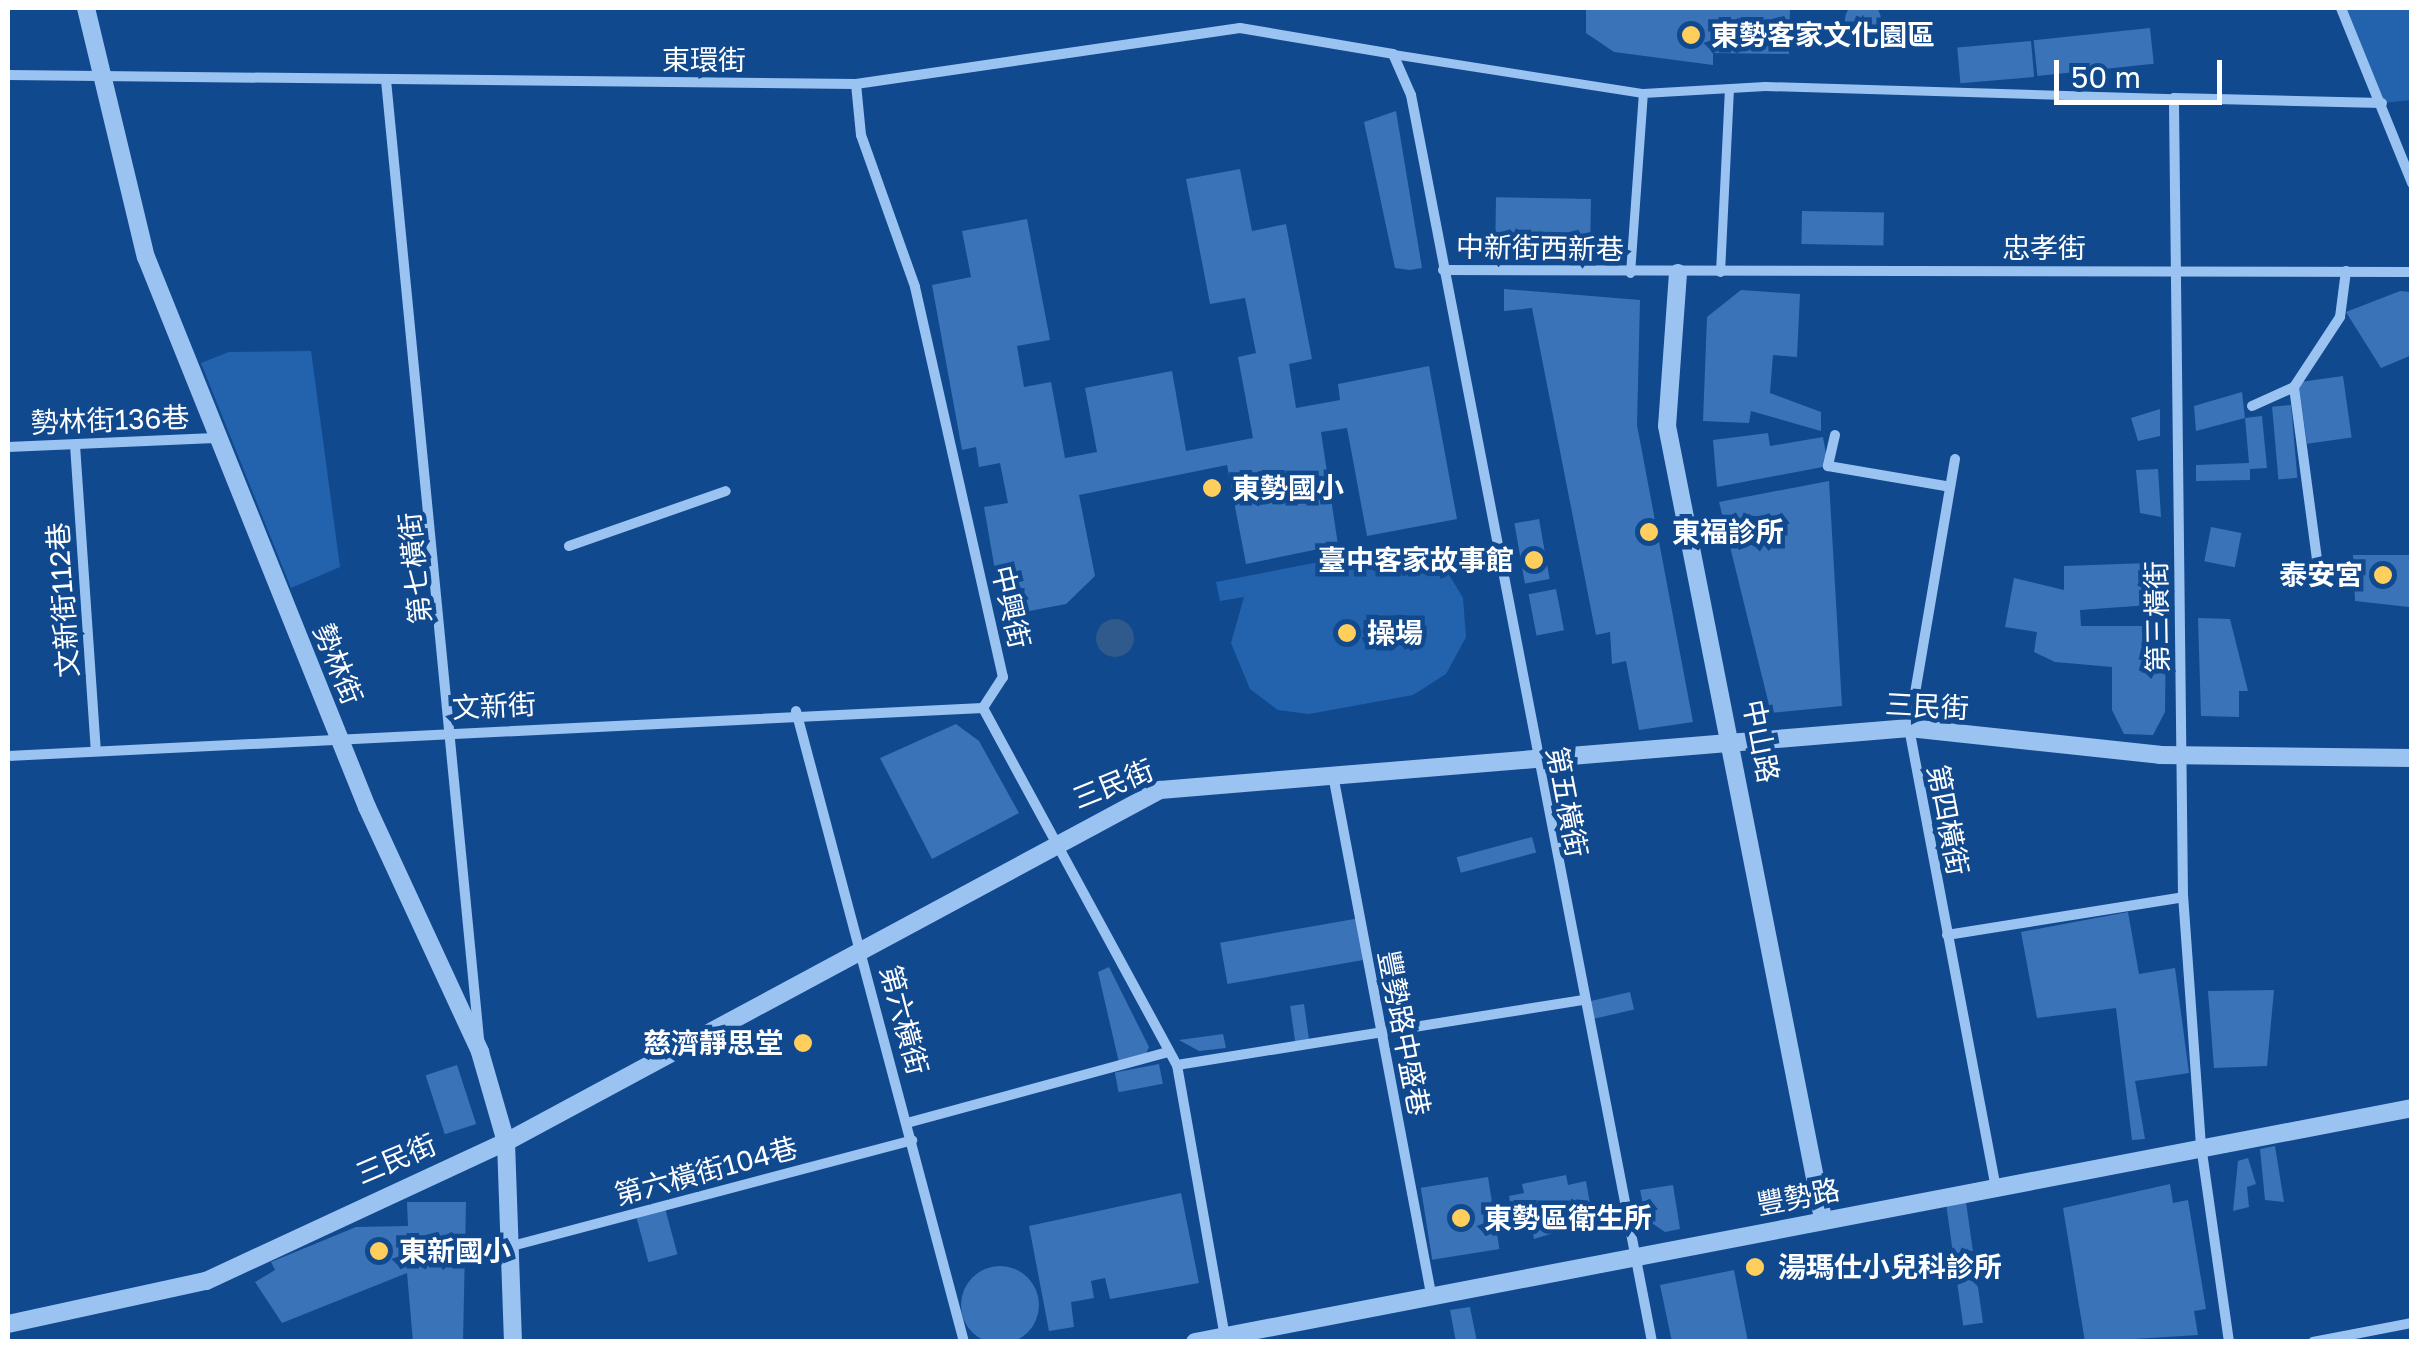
<!DOCTYPE html>
<html>
<head>
<meta charset="utf-8">
<style>
	body { margin:0 }
	#map { position:relative; width:2419px; height:1349px; overflow:hidden; background:#11498e; font-family:"Golos Text","Noto Sans TC",sans-serif }
	div>[style] { position:absolute }
	.green>* { inset:0; background:#2363ae }
	.water>* { inset:0; background:#30598c }
	.round { border-radius:50% }
	.building>* { inset:0; background:#3a73b8; transform-origin:0 0 }
	.pedestrian>* { height:9px; margin:-4.5px; padding:0 4.5px; transform-origin:4.5px; border-radius:4.5px; background:#9bc3f2 }
	.minor>* { height:10px; margin:-5px; padding:0 5px; transform-origin:5px; border-radius:5px; background:#9bc3f2 }
	.tertiary>* { height:18px; margin:-9px; padding:0 9px; transform-origin:9px; border-radius:9px; background:#9bc3f2 }
	.dots>* { width:28px; height:28px; translate:-50% -50%; box-sizing:border-box; border:5px solid #11498e; border-radius:50% }
	span { translate:-50% -50%; white-space:nowrap; text-align:center; line-height:1.15; -webkit-text-stroke:9px #11498e; paint-order:stroke }
	.poi-label { font-size:28px; color:#fff; font-weight:700 }
	.left { translate:0 -50%; text-align:left }
	.right { translate:-100% -50%; text-align:right }
	.street-label { font-size:28px; color:#fff }
	.frame { position:absolute; inset:0; border:10px solid #fff; pointer-events:none }
	.scale { position:absolute; left:2054px; top:60px; width:168px; height:45px; box-sizing:border-box; border:5px solid #fff; border-top:0; padding-left:12px; font-size:30px; line-height:35px; white-space:nowrap; color:#fff; -webkit-text-stroke:8px #11498e; paint-order:stroke }
</style>
</head>
<body>
<div id="map">
	<div class="green">
		<i style="clip-path:polygon(2341px 8px,2411px 8px,2411px 100px,2382px 103px)"></i>
		<i style="clip-path:polygon(311px 351px,340px 567px,291px 588px,201px 363px,229px 352px)"></i>
		<i style="clip-path:polygon(1407px 545px,1442px 563px,1463px 598px,1466px 637px,1446px 674px,1413px 695px,1309px 714px,1278px 710px,1250px 689px,1231px 643px,1244px 597px,1220px 601px,1216px 582px)"></i>
	</div>
	<div class="water">
		<i class="round" style="left:1096px;top:619px;width:38px;height:38px"></i>
	</div>
	<div class="building">
		<i class="round" style="left:1845px;top:2px;width:36px;height:36px"></i>
		<i style="clip-path:polygon(1586px 8px,1790px 8px,1789px 54px,1713px 53px,1713px 65px,1614px 52px,1586px 33px)"></i>
		<i style="left:2150px;top:28px;width:36px;height:117px;rotate:84deg"></i>
		<i style="left:2031px;top:41px;width:36px;height:74px;rotate:85deg"></i>
		<i style="clip-path:polygon(1396px 111px,1422px 268px,1410px 270px,1395px 268px,1364px 122px)"></i>
		<i style="clip-path:polygon(1240px 169px,1252px 231px,1286px 224px,1312px 359px,1289px 364px,1296px 408px,1340px 400px,1338px 384px,1429px 366px,1457px 519px,1367px 536px,1347px 428px,1321px 432px,1338px 545px,1246px 564px,1227px 465px,1079px 495px,1095px 576px,1066px 604px,1003px 616px,984px 507px,1008px 503px,1000px 463px,979px 467px,976px 447px,962px 450px,932px 285px,971px 277px,962px 231px,1027px 219px,1050px 340px,1017px 346px,1024px 387px,1051px 382px,1065px 458px,1097px 452px,1085px 388px,1172px 371px,1186px 451px,1253px 438px,1238px 357px,1256px 353px,1245px 298px,1210px 304px,1186px 179px)"></i>
		<i style="left:1591px;top:199px;width:43px;height:95px;rotate:91deg"></i>
		<i style="left:1802px;top:211px;width:82px;height:33px;rotate:1deg"></i>
		<i style="clip-path:polygon(1504px 289px,1640px 300px,1637px 425px,1693px 722px,1639px 730px,1626px 661px,1612px 664px,1610px 632px,1596px 635px,1532px 308px,1504px 311px)"></i>
		<i style="clip-path:polygon(1741px 290px,1800px 294px,1797px 357px,1773px 355px,1770px 393px,1821px 412px,1821px 431px,1751px 411px,1749px 423px,1703px 421px,1707px 317px)"></i>
		<i style="clip-path:polygon(2400px 291px,2412px 292px,2412px 355px,2381px 368px,2346px 312px)"></i>
		<i style="left:2343px;top:376px;width:62px;height:45px;rotate:82deg"></i>
		<i style="clip-path:polygon(2242px 392px,2245px 418px,2196px 431px,2194px 406px)"></i>
		<i style="left:2291px;top:405px;width:73px;height:19px;rotate:85deg"></i>
		<i style="clip-path:polygon(2160px 409px,2160px 436px,2138px 441px,2131px 418px)"></i>
		<i style="clip-path:polygon(2262px 416px,2267px 468px,2250px 469px,2250px 480px,2196px 481px,2196px 465px,2249px 463px,2245px 418px)"></i>
		<i style="clip-path:polygon(1768px 433px,1770px 446px,1823px 437px,1828px 466px,1717px 487px,1713px 440px)"></i>
		<i style="clip-path:polygon(2158px 469px,2161px 517px,2140px 513px,2136px 470px)"></i>
		<i style="clip-path:polygon(1829px 481px,1842px 706px,1771px 713px,1719px 502px)"></i>
		<i style="left:1539px;top:519px;width:61px;height:25px;rotate:80deg"></i>
		<i style="left:2211px;top:527px;width:31px;height:35px;rotate:11deg"></i>
		<i style="clip-path:polygon(2353px 555px,2412px 555px,2409px 607px,2355px 601px)"></i>
		<i style="clip-path:polygon(2148px 563px,2150px 605px,2080px 610px,2081px 626px,2166px 626px,2165px 712px,2153px 735px,2124px 734px,2112px 710px,2112px 667px,2055px 662px,2034px 652px,2037px 632px,2005px 627px,2014px 578px,2064px 590px,2064px 566px)"></i>
		<i style="clip-path:polygon(2152px 567px,2164px 567px,2163px 602px,2153px 601px)"></i>
		<i style="left:1556px;top:589px;width:42px;height:28px;rotate:79deg"></i>
		<i style="clip-path:polygon(2198px 618px,2230px 619px,2248px 691px,2239px 691px,2239px 717px,2201px 716px)"></i>
		<i style="clip-path:polygon(956px 724px,979px 741px,1019px 813px,932px 859px,880px 758px)"></i>
		<i style="left:1532px;top:837px;width:16px;height:78px;rotate:75deg"></i>
		<i style="clip-path:polygon(2128px 912px,2139px 974px,2175px 968px,2189px 1073px,2135px 1081px,2145px 1139px,2132px 1140px,2116px 1008px,2037px 1018px,2021px 932px)"></i>
		<i style="left:1360px;top:918px;width:42px;height:142px;rotate:80deg"></i>
		<i style="clip-path:polygon(1109px 967px,1149px 1047px,1142px 1062px,1120px 1067px,1098px 972px)"></i>
		<i style="clip-path:polygon(2274px 990px,2267px 1066px,2214px 1068px,2208px 991px)"></i>
		<i style="left:1630px;top:992px;width:18px;height:47px;rotate:77deg"></i>
		<i style="left:1304px;top:1004px;width:41px;height:14px;rotate:82deg"></i>
		<i style="clip-path:polygon(1223px 1034px,1226px 1048px,1199px 1051px,1179px 1040px)"></i>
		<i style="left:1159px;top:1064px;width:20px;height:45px;rotate:79deg"></i>
		<i style="left:457px;top:1065px;width:62px;height:33px;rotate:72deg"></i>
		<i style="clip-path:polygon(2275px 1146px,2284px 1202px,2265px 1200px,2260px 1149px)"></i>
		<i style="clip-path:polygon(2248px 1158px,2256px 1184px,2247px 1187px,2249px 1207px,2233px 1211px,2238px 1161px)"></i>
		<i style="clip-path:polygon(1566px 1175px,1568px 1185px,1586px 1181px,1593px 1221px,1534px 1239px,1532px 1229px,1515px 1232px,1509px 1196px,1524px 1193px,1522px 1184px)"></i>
		<i style="left:1488px;top:1177px;width:73px;height:68px;rotate:81deg"></i>
		<i style="clip-path:polygon(2170px 1184px,2173px 1203px,2188px 1200px,2206px 1309px,2194px 1311px,2198px 1335px,2085px 1342px,2063px 1208px)"></i>
		<i style="clip-path:polygon(1673px 1185px,1680px 1229px,1665px 1232px,1646px 1219px,1640px 1190px)"></i>
		<i style="clip-path:polygon(1181px 1193px,1199px 1283px,1110px 1299px,1105px 1278px,1091px 1281px,1094px 1298px,1071px 1302px,1074px 1327px,1049px 1331px,1029px 1226px)"></i>
		<i style="clip-path:polygon(407px 1202px,466px 1202px,463px 1342px,413px 1342px,407px 1273px,282px 1323px,255px 1282px,275px 1270px,271px 1262px,356px 1227px,408px 1226px)"></i>
		<i style="left:1966px;top:1202px;width:122px;height:20px;rotate:82deg"></i>
		<i style="left:665px;top:1208px;width:48px;height:30px;rotate:75deg"></i>
		<i class="round" style="left:961px;top:1266px;width:78px;height:78px"></i>
		<i style="clip-path:polygon(1734px 1270px,1748px 1342px,1672px 1342px,1660px 1285px)"></i>
		<i style="clip-path:polygon(1470px 1307px,1477px 1342px,1456px 1342px,1450px 1310px)"></i>
	</div>
	<div class="pedestrian">
		<i style="left:1393px;top:54px;width:253px;rotate:8.9deg"></i>
		<i style="left:1643px;top:93px;width:122px;rotate:-3.3deg"></i>
		<i style="left:1765px;top:86px;width:409px;rotate:1.7deg"></i>
		<i style="left:1720px;top:272px;width:181px;rotate:-87.2deg"></i>
		<i style="left:1630px;top:273px;width:180px;rotate:-85.9deg"></i>
	</div>
	<div class="minor">
		<i style="left:2341px;top:8px;width:189px;rotate:67.9deg"></i>
		<i style="left:8px;top:75px;width:848px;rotate:0.61deg"></i>
		<i style="left:856px;top:84px;width:388px;rotate:-8.3deg"></i>
		<i style="left:1240px;top:28px;width:155px;rotate:9.6deg"></i>
		<i style="left:1393px;top:54px;width:45px;rotate:66.3deg"></i>
		<i style="left:1411px;top:95px;width:1270px;rotate:79.06deg"></i>
		<i style="left:386px;top:80px;width:963px;rotate:84.46deg"></i>
		<i style="left:856px;top:84px;width:51px;rotate:84.4deg"></i>
		<i style="left:861px;top:135px;width:161px;rotate:70.4deg"></i>
		<i style="left:915px;top:287px;width:400px;rotate:77.3deg"></i>
		<i style="left:1003px;top:677px;width:37px;rotate:123deg"></i>
		<i style="left:983px;top:708px;width:406px;rotate:61.5deg"></i>
		<i style="left:1177px;top:1065px;width:275px;rotate:80deg"></i>
		<i style="left:1443px;top:270px;width:969px;rotate:0.12deg"></i>
		<i style="left:2346px;top:271px;width:46px;rotate:97.4deg"></i>
		<i style="left:2340px;top:317px;width:84px;rotate:123.3deg"></i>
		<i style="left:2294px;top:387px;width:181px;rotate:82.4deg"></i>
		<i style="left:2318px;top:566px;width:35px"></i>
		<i style="left:2252px;top:406px;width:46px;rotate:-24.3deg"></i>
		<i style="left:1835px;top:435px;width:32px;rotate:103deg"></i>
		<i style="left:1828px;top:466px;width:119px;rotate:9.7deg"></i>
		<i style="left:75px;top:445px;width:307px;rotate:86.1deg"></i>
		<i style="left:8px;top:447px;width:207px;rotate:-2.5deg"></i>
		<i style="left:1955px;top:459px;width:273px;rotate:99.7deg"></i>
		<i style="left:1909px;top:728px;width:468px;rotate:79.3deg"></i>
		<i style="left:569px;top:546px;width:166px;rotate:-19.3deg"></i>
		<i style="left:796px;top:711px;width:653px;rotate:75.09deg"></i>
		<i style="left:8px;top:756px;width:976px;rotate:-2.82deg"></i>
		<i style="left:1333px;top:775px;width:533px;rotate:79.3deg"></i>
		<i style="left:1947px;top:935px;width:239px;rotate:-9.1deg"></i>
		<i style="left:1177px;top:1065px;width:412px;rotate:-9.1deg"></i>
		<i style="left:907px;top:1123px;width:271px;rotate:-15.2deg"></i>
		<i style="left:512px;top:1246px;width:414px;rotate:-14.8deg"></i>
		<i style="left:2229px;top:1342px;width:198px;rotate:-98.1deg"></i>
		<i style="left:2201px;top:1146px;width:250px;rotate:-94.1deg"></i>
		<i style="left:2183px;top:897px;width:799px;rotate:-90.65deg"></i>
		<i style="left:2174px;top:98px;width:208px;rotate:1.4deg"></i>
		<i style="left:2313px;top:1342px;width:101px;rotate:-10.9deg"></i>
	</div>
	<div class="tertiary">
		<i style="left:86px;top:8px;width:256px;rotate:76.5deg"></i>
		<i style="left:146px;top:257px;width:593px;rotate:68.11deg"></i>
		<i style="left:367px;top:807px;width:270px;rotate:65.2deg"></i>
		<i style="left:480px;top:1052px;width:94px;rotate:73.9deg"></i>
		<i style="left:506px;top:1142px;width:200px;rotate:88deg"></i>
		<i style="left:1678px;top:273px;width:153px;rotate:94.1deg"></i>
		<i style="left:1667px;top:426px;width:808px;rotate:78.87deg"></i>
		<i style="left:8px;top:1324px;width:203px;rotate:-12.3deg"></i>
		<i style="left:206px;top:1281px;width:331px;rotate:-24.9deg"></i>
		<i style="left:506px;top:1142px;width:743px;rotate:-28.29deg"></i>
		<i style="left:1160px;top:790px;width:752px;rotate:-4.73deg"></i>
		<i style="left:1909px;top:728px;width:252px;rotate:6.1deg"></i>
		<i style="left:2160px;top:755px;width:252px;rotate:0.7deg"></i>
		<i style="left:1195px;top:1342px;width:1239px;rotate:-10.88deg"></i>
	</div>
	<div class="dots">
		<i style="left:1691px;top:35px;background:#ffce5c"></i>
		<i style="left:1212px;top:488px;background:#ffce5c"></i>
		<i style="left:1649px;top:532px;background:#ffce5c"></i>
		<i style="left:1534px;top:560px;background:#ffce5c"></i>
		<i style="left:2383px;top:575px;background:#ffce5c"></i>
		<i style="left:1347px;top:633px;background:#ffce5c"></i>
		<i style="left:803px;top:1043px;background:#ffce5c"></i>
		<i style="left:1461px;top:1218px;background:#ffce5c"></i>
		<i style="left:379px;top:1251px;background:#ffce5c"></i>
		<i style="left:1755px;top:1267px;background:#ffce5c"></i>
	</div>
	<div class="poi-label">
		<span class="left" style="left:1711px;top:35px">東勢客家文化園區</span>
		<span class="left" style="left:1232px;top:488px">東勢國小</span>
		<span class="left" style="left:1672px;top:532px">東福診所</span>
		<span class="right" style="left:1514px;top:560px">臺中客家故事館</span>
		<span class="right" style="left:2363px;top:575px">泰安宮</span>
		<span class="left" style="left:1367px;top:633px">操場</span>
		<span class="right" style="left:783px;top:1043px">慈濟靜思堂</span>
		<span class="left" style="left:1484px;top:1218px">東勢區衛生所</span>
		<span class="left" style="left:399px;top:1251px">東新國小</span>
		<span class="left" style="left:1778px;top:1267px">湯瑪仕小兒科診所</span>
	</div>
	<div class="street-label">
		<span style="left:704px;top:60px">東環街</span>
		<span style="left:1540px;top:248px;rotate:1deg">中新街西新巷</span>
		<span style="left:2044px;top:248px">忠孝街</span>
		<span style="left:110px;top:420px;rotate:-2deg">勢林街136巷</span>
		<span style="left:415px;top:568px;rotate:-96deg">第七橫街</span>
		<span style="left:63px;top:600px;rotate:-94deg">文新街112巷</span>
		<span style="left:1011px;top:607px;rotate:77deg">中興街</span>
		<span style="left:2157px;top:617px;rotate:-91deg">第三橫街</span>
		<span style="left:338px;top:664px;rotate:68deg">勢林街</span>
		<span style="left:494px;top:706px;rotate:-3deg">文新街</span>
		<span style="left:1927px;top:706px;rotate:3deg">三民街</span>
		<span style="left:1761px;top:741px;rotate:79deg">中山路</span>
		<span style="left:1113px;top:784px;rotate:-22deg">三民街</span>
		<span style="left:1567px;top:802px;rotate:79deg">第五橫街</span>
		<span style="left:1948px;top:820px;rotate:79deg">第四橫街</span>
		<span style="left:904px;top:1020px;rotate:75deg">第六橫街</span>
		<span style="left:1404px;top:1033px;rotate:79deg">豐勢路中盛巷</span>
		<span style="left:396px;top:1159px;rotate:-23deg">三民街</span>
		<span style="left:706px;top:1171px;rotate:-15deg">第六橫街104巷</span>
		<span style="left:1798px;top:1197px;rotate:-11deg">豐勢路</span>
	</div>
	<div class="frame"></div>
	<div class="scale">50 m</div>
</div>
</body>
</html>
